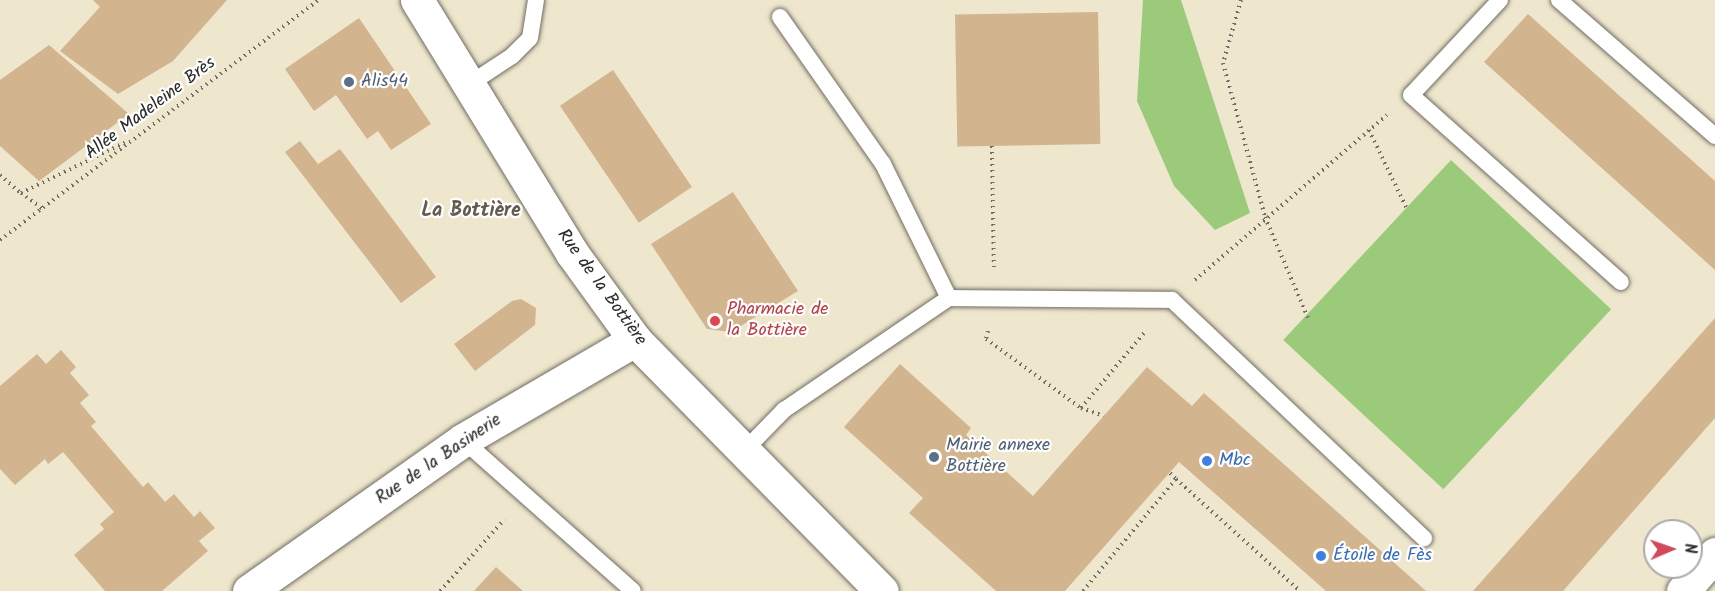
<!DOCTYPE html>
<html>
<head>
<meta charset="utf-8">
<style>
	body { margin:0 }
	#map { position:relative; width:1715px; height:591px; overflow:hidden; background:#efe7cd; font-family:Kalam,sans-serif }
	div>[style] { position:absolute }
	.green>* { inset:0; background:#9bcb7a; transform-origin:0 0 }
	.building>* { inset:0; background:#d2b48f; transform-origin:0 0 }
	.path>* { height:4px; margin-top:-2px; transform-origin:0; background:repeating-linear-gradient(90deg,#706d64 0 1.5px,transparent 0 6px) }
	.roads { filter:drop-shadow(0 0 2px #706d64) drop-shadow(0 0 2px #706d64) }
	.lane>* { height:16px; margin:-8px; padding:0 8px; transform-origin:8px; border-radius:8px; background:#fff }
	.street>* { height:33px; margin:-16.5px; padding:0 16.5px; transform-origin:16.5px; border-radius:16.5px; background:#fff }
	.dots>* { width:16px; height:16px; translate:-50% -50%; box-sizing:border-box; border:3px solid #fff; border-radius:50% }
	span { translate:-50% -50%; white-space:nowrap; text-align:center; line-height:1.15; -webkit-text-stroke:4.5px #fff; paint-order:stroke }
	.service-label { font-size:18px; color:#4e5e75 }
	.left { translate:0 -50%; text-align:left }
	.street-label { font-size:18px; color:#2b2b2b }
	.health-label { font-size:18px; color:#be3a42 }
	.shop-label { font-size:18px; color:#366cbe }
	.neighbourhood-label { font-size:20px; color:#655b4e; font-weight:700 }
	.north { position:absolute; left:1643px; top:519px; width:60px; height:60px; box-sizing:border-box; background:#fff; border:2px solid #aaa; border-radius:50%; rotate:88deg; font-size:16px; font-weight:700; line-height:24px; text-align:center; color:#2b2b2b }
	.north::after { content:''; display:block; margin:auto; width:21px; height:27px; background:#d1495b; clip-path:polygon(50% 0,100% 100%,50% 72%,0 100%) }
</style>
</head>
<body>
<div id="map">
	<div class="green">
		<i style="clip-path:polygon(1143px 0,1181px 0,1250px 213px,1215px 230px,1174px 186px,1137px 101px)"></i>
		<i style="left:1451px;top:160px;width:219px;height:246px;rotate:43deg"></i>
	</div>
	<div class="building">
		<i style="clip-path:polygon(93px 0,227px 0,173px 61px,118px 94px,60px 51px,100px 7px)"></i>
		<i style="left:1098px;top:12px;width:132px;height:143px;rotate:89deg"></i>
		<i style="clip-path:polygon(1528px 14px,1715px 181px,1715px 270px,1484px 62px)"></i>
		<i style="clip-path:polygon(359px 18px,431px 124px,391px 150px,378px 131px,367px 139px,336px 95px,314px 111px,285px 69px)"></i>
		<i style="clip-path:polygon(49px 45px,129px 114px,39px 181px,0 146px,0 80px)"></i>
		<i style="left:613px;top:70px;width:141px;height:64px;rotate:56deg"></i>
		<i style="clip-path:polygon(300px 141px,318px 164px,311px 169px,340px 149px,436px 277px,401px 303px,285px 152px)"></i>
		<i style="clip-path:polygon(733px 192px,798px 291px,731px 332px,707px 329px,651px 244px)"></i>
		<i style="clip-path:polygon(521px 299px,536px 308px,535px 325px,475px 371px,454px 344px,512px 301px)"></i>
		<i style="clip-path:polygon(1715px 318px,1715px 418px,1563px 591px,1473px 591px)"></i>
		<i style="clip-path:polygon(61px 350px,76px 367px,70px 373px,89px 395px,80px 403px,96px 422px,91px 426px,143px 487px,148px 482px,165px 502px,174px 494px,194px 517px,200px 511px,215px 528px,199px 541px,208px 551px,162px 591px,105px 591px,74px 555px,104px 529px,100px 524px,114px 512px,63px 452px,48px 464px,45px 459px,15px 485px,0 469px,0 386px,37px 354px,46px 364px)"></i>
		<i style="clip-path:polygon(900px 364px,971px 428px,966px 435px,1033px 496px,1147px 367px,1192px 406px,1204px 393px,1426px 591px,1326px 591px,1179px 462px,1065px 591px,996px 591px,909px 513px,923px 498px,844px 427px)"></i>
		<i style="clip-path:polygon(496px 567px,523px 591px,474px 591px)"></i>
	</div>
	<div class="path">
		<i style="left:1241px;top:0;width:66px;rotate:105.9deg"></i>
		<i style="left:1223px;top:63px;width:160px;rotate:74.7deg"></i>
		<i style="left:1265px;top:217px;width:110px;rotate:66.9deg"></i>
		<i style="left:1369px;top:130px;width:88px;rotate:64.3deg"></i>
		<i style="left:992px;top:146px;width:121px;rotate:89.1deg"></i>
		<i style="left:0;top:175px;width:28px;rotate:41deg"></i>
		<i style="left:21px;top:193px;width:119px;rotate:-25.9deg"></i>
		<i style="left:21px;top:193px;width:26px;rotate:36deg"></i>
		<i style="left:0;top:240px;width:398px;rotate:-37deg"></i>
		<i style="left:1195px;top:280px;width:253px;rotate:-40.7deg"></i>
		<i style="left:988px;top:331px;width:8px;rotate:104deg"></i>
		<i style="left:986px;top:339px;width:117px;rotate:36deg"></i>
		<i style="left:1081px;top:408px;width:98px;rotate:-50deg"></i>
		<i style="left:1081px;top:408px;width:24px;rotate:19deg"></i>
		<i style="left:1170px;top:473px;width:8px;rotate:45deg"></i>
		<i style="left:440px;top:591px;width:96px;rotate:-48deg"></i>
		<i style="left:1083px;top:591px;width:146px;rotate:-50.3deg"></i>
		<i style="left:1176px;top:479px;width:167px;rotate:42.1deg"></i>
	</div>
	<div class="roads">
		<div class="lane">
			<i style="left:1500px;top:0;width:130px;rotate:133.1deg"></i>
			<i style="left:1411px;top:95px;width:281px;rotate:41.7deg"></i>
			<i style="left:1559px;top:0;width:207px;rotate:41.1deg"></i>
			<i style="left:780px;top:17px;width:179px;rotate:55deg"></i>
			<i style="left:883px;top:164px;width:149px;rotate:63.8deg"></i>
			<i style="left:468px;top:85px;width:53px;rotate:-33.4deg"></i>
			<i style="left:512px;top:56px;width:25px;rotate:-45deg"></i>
			<i style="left:530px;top:38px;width:38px;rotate:-81deg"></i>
			<i style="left:463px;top:440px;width:227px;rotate:41.6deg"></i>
			<i style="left:745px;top:450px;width:56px;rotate:-45.7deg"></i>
			<i style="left:784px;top:410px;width:199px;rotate:-34.2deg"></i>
			<i style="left:949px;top:298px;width:223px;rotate:0.5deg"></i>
			<i style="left:1172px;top:300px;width:347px;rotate:43.4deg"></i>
		</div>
		<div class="street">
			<i style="left:417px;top:0;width:297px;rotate:58.5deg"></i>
			<i style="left:572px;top:253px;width:107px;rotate:54.1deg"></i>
			<i style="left:635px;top:340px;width:352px;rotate:45.5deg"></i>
			<i style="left:249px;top:591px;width:262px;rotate:-35.2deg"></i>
			<i style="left:463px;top:440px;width:199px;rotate:-30.2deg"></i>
			<i style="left:1683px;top:591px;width:49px;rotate:-49.1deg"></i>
		</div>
	</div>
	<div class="dots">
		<i style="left:349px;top:82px;background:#5c6f8a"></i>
		<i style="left:715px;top:321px;background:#e0444e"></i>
		<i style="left:934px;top:457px;background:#5c6f8a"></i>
		<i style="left:1207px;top:461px;background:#3f7fe0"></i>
		<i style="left:1321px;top:556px;background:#3f7fe0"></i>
	</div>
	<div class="service-label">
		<span class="left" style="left:361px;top:82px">Alis44</span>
		<span class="left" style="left:946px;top:457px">Mairie annexe<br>Bottière</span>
	</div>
	<div class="street-label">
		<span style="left:151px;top:109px;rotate:-37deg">Allée Madeleine Brès</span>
		<span style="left:601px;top:288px;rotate:54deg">Rue de la Bottière</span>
		<span style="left:439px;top:460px;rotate:-34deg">Rue de la Basinerie</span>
	</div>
	<div class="health-label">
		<span class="left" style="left:727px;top:321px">Pharmacie de<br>la Bottière</span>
	</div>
	<div class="shop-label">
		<span class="left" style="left:1219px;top:461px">Mbc</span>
		<span class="left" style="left:1333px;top:556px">Étoile de Fès</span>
	</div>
	<div class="neighbourhood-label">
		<span style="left:471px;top:211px">La Bottière</span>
	</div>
	<div class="north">N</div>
</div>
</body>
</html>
